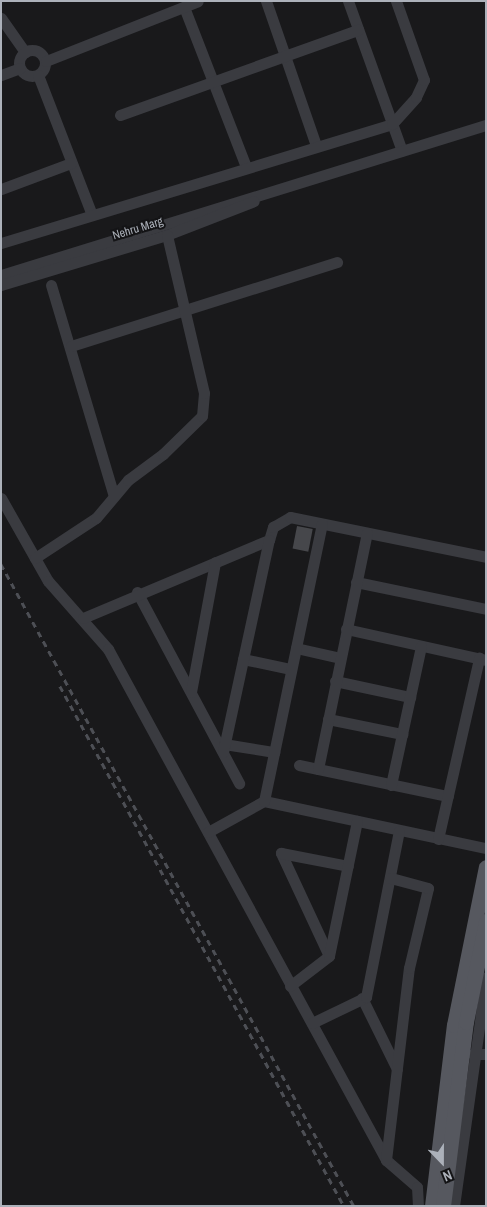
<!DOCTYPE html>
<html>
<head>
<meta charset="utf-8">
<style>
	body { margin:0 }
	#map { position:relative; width:487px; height:1207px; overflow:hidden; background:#19191b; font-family:"Archivo Narrow",sans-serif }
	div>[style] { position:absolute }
	.building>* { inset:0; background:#46474b; transform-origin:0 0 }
	.minor>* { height:11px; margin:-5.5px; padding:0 5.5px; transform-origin:5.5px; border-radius:5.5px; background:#3a3b40 }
	.minor>.ring { margin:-5.5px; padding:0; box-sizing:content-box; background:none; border:11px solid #3a3b40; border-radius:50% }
	.major>* { height:15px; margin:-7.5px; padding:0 7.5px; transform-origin:7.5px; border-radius:7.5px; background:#56585f }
	.rail>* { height:2.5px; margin-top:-1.25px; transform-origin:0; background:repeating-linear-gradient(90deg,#4d4f55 0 6px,transparent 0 11px) }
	span { translate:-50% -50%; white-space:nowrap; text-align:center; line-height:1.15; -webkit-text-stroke:4px #141416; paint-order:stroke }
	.street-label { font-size:12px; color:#acb1ba }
	.frame { position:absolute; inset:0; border:2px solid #acb1ba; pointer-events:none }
	.north { position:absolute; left:417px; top:1137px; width:50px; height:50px; -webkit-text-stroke:4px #141416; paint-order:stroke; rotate:158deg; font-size:14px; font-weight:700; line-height:20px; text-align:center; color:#acb1ba }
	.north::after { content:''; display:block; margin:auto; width:18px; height:22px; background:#acb1ba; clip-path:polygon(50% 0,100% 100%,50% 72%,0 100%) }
</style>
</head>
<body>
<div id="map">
	<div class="building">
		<i style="left:297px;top:526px;width:16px;height:23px;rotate:11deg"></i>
	</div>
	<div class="minor">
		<i style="left:266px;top:1px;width:152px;rotate:70.9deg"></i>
		<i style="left:348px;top:1px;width:159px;rotate:70.2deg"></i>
		<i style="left:184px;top:7px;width:172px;rotate:68.8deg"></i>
		<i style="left:1px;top:18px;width:42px;rotate:54.8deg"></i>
		<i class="ring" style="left:19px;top:50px;width:15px;height:15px"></i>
		<i style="left:46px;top:61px;width:163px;rotate:-21.5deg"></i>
		<i style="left:1px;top:75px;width:20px;rotate:-20deg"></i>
		<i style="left:38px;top:75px;width:150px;rotate:68.9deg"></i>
		<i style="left:120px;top:115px;width:253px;rotate:-19.7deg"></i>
		<i style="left:1px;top:189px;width:75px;rotate:-20.4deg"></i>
		<i style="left:1px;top:243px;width:409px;rotate:-16.9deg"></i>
		<i style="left:392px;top:124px;width:36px;rotate:-48deg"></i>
		<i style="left:416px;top:97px;width:19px;rotate:-65deg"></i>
		<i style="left:424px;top:80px;width:84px;rotate:-109.5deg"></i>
		<i style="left:1px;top:275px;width:508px;rotate:-17.19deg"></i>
		<i style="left:1px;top:285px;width:173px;rotate:-16.8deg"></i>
		<i style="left:167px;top:235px;width:93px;rotate:-21.3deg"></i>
		<i style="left:51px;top:285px;width:220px;rotate:73.4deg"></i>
		<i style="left:71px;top:346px;width:279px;rotate:-17.5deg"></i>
		<i style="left:1px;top:498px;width:95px;rotate:60.5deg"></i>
		<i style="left:48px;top:581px;width:91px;rotate:48.6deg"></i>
		<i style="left:108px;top:649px;width:582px;rotate:61.45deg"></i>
		<i style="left:386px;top:1160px;width:41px;rotate:41.1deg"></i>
		<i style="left:417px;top:1187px;width:19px;rotate:87deg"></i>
		<i style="left:35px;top:558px;width:73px;rotate:-33.3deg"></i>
		<i style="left:96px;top:518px;width:50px;rotate:-49.9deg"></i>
		<i style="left:128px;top:480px;width:44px;rotate:-36.6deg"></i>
		<i style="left:163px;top:454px;width:54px;rotate:-44.3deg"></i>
		<i style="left:202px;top:416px;width:23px;rotate:-85deg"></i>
		<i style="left:204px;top:393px;width:162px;rotate:-103.2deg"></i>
		<i style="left:356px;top:582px;width:133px;rotate:11.7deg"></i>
		<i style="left:137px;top:592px;width:217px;rotate:61.9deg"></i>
		<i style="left:83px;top:618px;width:202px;rotate:-22.8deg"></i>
		<i style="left:269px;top:540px;width:14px;rotate:-73deg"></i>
		<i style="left:273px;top:527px;width:20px;rotate:-30deg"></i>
		<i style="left:290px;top:517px;width:200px;rotate:11.5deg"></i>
		<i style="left:346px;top:629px;width:143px;rotate:12.5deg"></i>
		<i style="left:296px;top:648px;width:45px;rotate:12.8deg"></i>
		<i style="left:243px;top:659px;width:49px;rotate:11.8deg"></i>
		<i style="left:335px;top:681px;width:77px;rotate:12deg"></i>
		<i style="left:191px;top:692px;width:132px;rotate:-79.5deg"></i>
		<i style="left:328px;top:719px;width:76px;rotate:11.5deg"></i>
		<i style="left:224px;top:744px;width:51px;rotate:9.1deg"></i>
		<i style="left:223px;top:752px;width:217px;rotate:-77.8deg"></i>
		<i style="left:299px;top:765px;width:152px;rotate:11.8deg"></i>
		<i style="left:318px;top:769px;width:241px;rotate:-78.3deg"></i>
		<i style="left:391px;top:785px;width:142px;rotate:-77.8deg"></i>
		<i style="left:264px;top:801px;width:227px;rotate:12deg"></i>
		<i style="left:208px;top:832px;width:64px;rotate:-29deg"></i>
		<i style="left:264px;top:801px;width:283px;rotate:-78.2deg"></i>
		<i style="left:438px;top:839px;width:186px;rotate:-77.2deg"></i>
		<i style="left:329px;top:956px;width:114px;rotate:-115deg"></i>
		<i style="left:281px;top:853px;width:68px;rotate:11deg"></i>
		<i style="left:290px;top:986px;width:49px;rotate:-37.6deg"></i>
		<i style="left:329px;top:956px;width:138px;rotate:-78.3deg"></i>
		<i style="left:362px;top:998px;width:79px;rotate:63.8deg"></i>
		<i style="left:312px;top:1023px;width:60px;rotate:-25.7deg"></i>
		<i style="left:366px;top:997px;width:169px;rotate:-78.8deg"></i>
		<i style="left:473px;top:1054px;width:13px"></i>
		<i style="left:386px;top:1160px;width:193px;rotate:-83.2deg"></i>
		<i style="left:409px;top:968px;width:82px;rotate:-76.6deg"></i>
		<i style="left:428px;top:888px;width:39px;rotate:-165deg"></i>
		<i style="left:454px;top:1206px;width:231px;rotate:-82deg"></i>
	</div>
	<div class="major">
		<i style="left:432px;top:1206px;width:182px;rotate:-83.1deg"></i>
		<i style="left:454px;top:1025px;width:161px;rotate:-78.6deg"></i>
		<i style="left:443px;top:1206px;width:185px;rotate:-82.9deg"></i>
		<i style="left:466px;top:1022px;width:103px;rotate:-78.8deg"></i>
	</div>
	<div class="rail">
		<i style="left:1px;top:564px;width:733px;rotate:61.2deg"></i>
		<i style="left:60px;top:686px;width:592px;rotate:61.36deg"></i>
	</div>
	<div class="street-label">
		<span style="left:138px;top:229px;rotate:-17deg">Nehru Marg</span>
	</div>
	<div class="frame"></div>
	<div class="north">N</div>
</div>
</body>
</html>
